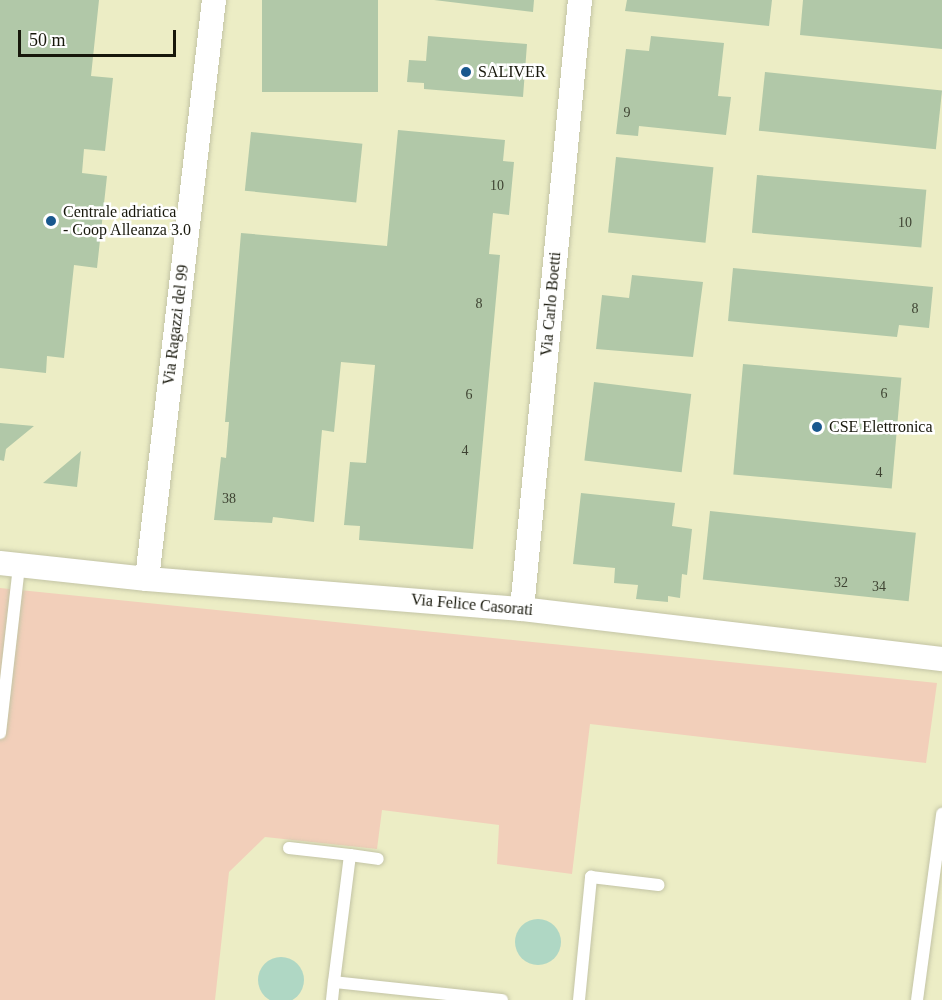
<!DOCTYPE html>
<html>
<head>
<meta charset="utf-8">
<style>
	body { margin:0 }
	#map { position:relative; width:942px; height:1000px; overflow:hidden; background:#f8f8d8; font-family:Georgia,serif }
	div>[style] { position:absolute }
	.built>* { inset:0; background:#ecedc5; transform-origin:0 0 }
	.green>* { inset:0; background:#f2cfba }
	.water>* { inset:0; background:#afd7c4 }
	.round { border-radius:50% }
	.building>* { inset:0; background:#b1c8a8; transform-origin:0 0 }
	.roads { filter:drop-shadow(0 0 2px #c3c4a5) drop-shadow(0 0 2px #c3c4a5) }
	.lane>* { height:12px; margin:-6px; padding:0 6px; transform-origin:6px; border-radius:6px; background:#fff }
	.street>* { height:24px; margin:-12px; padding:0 12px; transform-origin:12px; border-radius:12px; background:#fff }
	.dots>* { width:16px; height:16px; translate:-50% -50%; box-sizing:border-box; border:3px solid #fff; border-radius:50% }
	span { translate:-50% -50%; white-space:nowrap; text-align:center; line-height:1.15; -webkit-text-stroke:5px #fff; paint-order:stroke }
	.number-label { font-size:14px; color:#3e4332 }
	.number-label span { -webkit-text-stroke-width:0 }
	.poi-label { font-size:16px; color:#17170b }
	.left { translate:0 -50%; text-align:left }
	.street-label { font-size:16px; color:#17170b }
	.scale { position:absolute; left:18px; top:30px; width:158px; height:27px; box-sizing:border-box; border:3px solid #17170b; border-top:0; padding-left:8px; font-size:18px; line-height:21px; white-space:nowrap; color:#17170b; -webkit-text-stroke:4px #fff; paint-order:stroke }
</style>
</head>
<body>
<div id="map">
	<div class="built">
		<i style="left:0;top:0;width:942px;height:1000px"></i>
	</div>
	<div class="green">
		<i style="clip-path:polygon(0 588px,937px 683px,926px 763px,590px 724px,572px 874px,497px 864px,499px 825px,382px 810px,377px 849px,265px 837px,229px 872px,215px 1000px,0 1000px)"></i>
	</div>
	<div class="water">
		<i class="round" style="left:515px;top:919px;width:46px;height:46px"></i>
		<i class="round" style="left:258px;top:957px;width:46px;height:46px"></i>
	</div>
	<div class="building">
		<i style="clip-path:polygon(0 0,99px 0,91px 76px,113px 78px,105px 151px,84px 149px,82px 173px,107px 176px,97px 268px,74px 265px,64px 358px,47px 356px,46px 373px,0 368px)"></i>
		<i style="left:262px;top:0;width:116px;height:92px"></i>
		<i style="clip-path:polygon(434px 0,534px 0,533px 12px)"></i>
		<i style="clip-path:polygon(627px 0,772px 0,769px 26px,625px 11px)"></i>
		<i style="clip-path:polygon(803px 0,942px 0,942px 49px,800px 35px)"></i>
		<i style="clip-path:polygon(428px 36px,527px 44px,523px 97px,424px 89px,424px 83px,407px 82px,409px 60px,426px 61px)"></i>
		<i style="clip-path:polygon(651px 36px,724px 43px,718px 96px,731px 97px,726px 135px,639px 126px,638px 136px,616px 134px,626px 49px,649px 51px)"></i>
		<i style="left:765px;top:72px;width:178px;height:59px;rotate:6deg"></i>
		<i style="clip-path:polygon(398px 130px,505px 140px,503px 161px,514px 162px,509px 215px,493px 213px,489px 254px,500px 255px,473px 549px,359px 540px,360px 526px,344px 525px,350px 462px,366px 463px,375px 365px,341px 362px,334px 432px,322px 430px,314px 522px,273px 517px,272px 523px,214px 520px,221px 457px,226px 458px,229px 422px,225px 422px,241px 233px,387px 246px)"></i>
		<i style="left:251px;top:132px;width:112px;height:59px;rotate:6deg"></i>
		<i style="left:616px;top:157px;width:98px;height:76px;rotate:6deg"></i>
		<i style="left:757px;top:175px;width:170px;height:58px;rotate:5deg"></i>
		<i style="clip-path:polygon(733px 268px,933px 287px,929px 328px,899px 325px,897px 337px,728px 321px)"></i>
		<i style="clip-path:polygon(632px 275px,703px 282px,693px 357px,596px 349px,602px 295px,629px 298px)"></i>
		<i style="left:743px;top:364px;width:159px;height:111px;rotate:5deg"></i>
		<i style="left:594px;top:382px;width:98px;height:79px;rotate:7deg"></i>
		<i style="clip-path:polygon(0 423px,34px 426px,6px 449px,4px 461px,0 460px)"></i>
		<i style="clip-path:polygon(81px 451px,77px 487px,43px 483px)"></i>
		<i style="clip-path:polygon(581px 493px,675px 503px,672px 526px,692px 529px,687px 575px,682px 574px,680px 598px,668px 596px,668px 602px,636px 599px,638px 585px,614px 583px,615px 568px,573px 564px)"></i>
		<i style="left:710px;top:511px;width:207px;height:69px;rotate:6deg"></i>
	</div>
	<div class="roads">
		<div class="lane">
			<i style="left:0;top:733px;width:169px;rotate:-83.5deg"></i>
			<i style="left:289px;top:848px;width:61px;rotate:6.5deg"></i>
			<i style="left:350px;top:855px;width:128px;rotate:97.2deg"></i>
			<i style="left:350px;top:855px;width:28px;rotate:8deg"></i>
			<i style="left:332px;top:1000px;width:18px;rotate:-84deg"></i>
			<i style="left:334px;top:982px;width:169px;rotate:6.1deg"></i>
			<i style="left:579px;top:1000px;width:124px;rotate:-84.4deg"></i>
			<i style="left:591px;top:877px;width:68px;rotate:6.7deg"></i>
			<i style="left:917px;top:1000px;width:188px;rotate:-82.3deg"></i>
		</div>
		<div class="street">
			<i style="left:0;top:563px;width:148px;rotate:6.2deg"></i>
			<i style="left:147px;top:579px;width:376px;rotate:4.6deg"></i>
			<i style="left:522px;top:609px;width:423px;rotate:6.8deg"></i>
			<i style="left:147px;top:579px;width:583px;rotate:-83.4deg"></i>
			<i style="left:522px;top:609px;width:612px;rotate:-84.56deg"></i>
		</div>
	</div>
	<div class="dots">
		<i style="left:466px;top:72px;background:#19588e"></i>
		<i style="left:51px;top:221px;background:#19588e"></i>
		<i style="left:817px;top:427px;background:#19588e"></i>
	</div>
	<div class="number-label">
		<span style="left:627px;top:113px">9</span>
		<span style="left:497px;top:186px">10</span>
		<span style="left:905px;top:223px">10</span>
		<span style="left:479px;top:304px">8</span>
		<span style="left:915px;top:309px">8</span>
		<span style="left:884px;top:394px">6</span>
		<span style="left:469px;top:395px">6</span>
		<span style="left:465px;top:451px">4</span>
		<span style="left:879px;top:473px">4</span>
		<span style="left:229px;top:499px">38</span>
		<span style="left:841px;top:583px">32</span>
		<span style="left:879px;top:587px">34</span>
	</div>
	<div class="poi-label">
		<span class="left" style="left:478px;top:72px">SALIVER</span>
		<span class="left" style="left:63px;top:221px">Centrale adriatica<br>- Coop Alleanza 3.0</span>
		<span class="left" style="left:829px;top:427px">CSE Elettronica</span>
	</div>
	<div class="street-label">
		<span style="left:551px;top:304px;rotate:-85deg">Via Carlo Boetti</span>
		<span style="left:176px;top:325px;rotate:-83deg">Via Ragazzi del 99</span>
		<span style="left:472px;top:605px;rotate:5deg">Via Felice Casorati</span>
	</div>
	<div class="scale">50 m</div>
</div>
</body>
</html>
